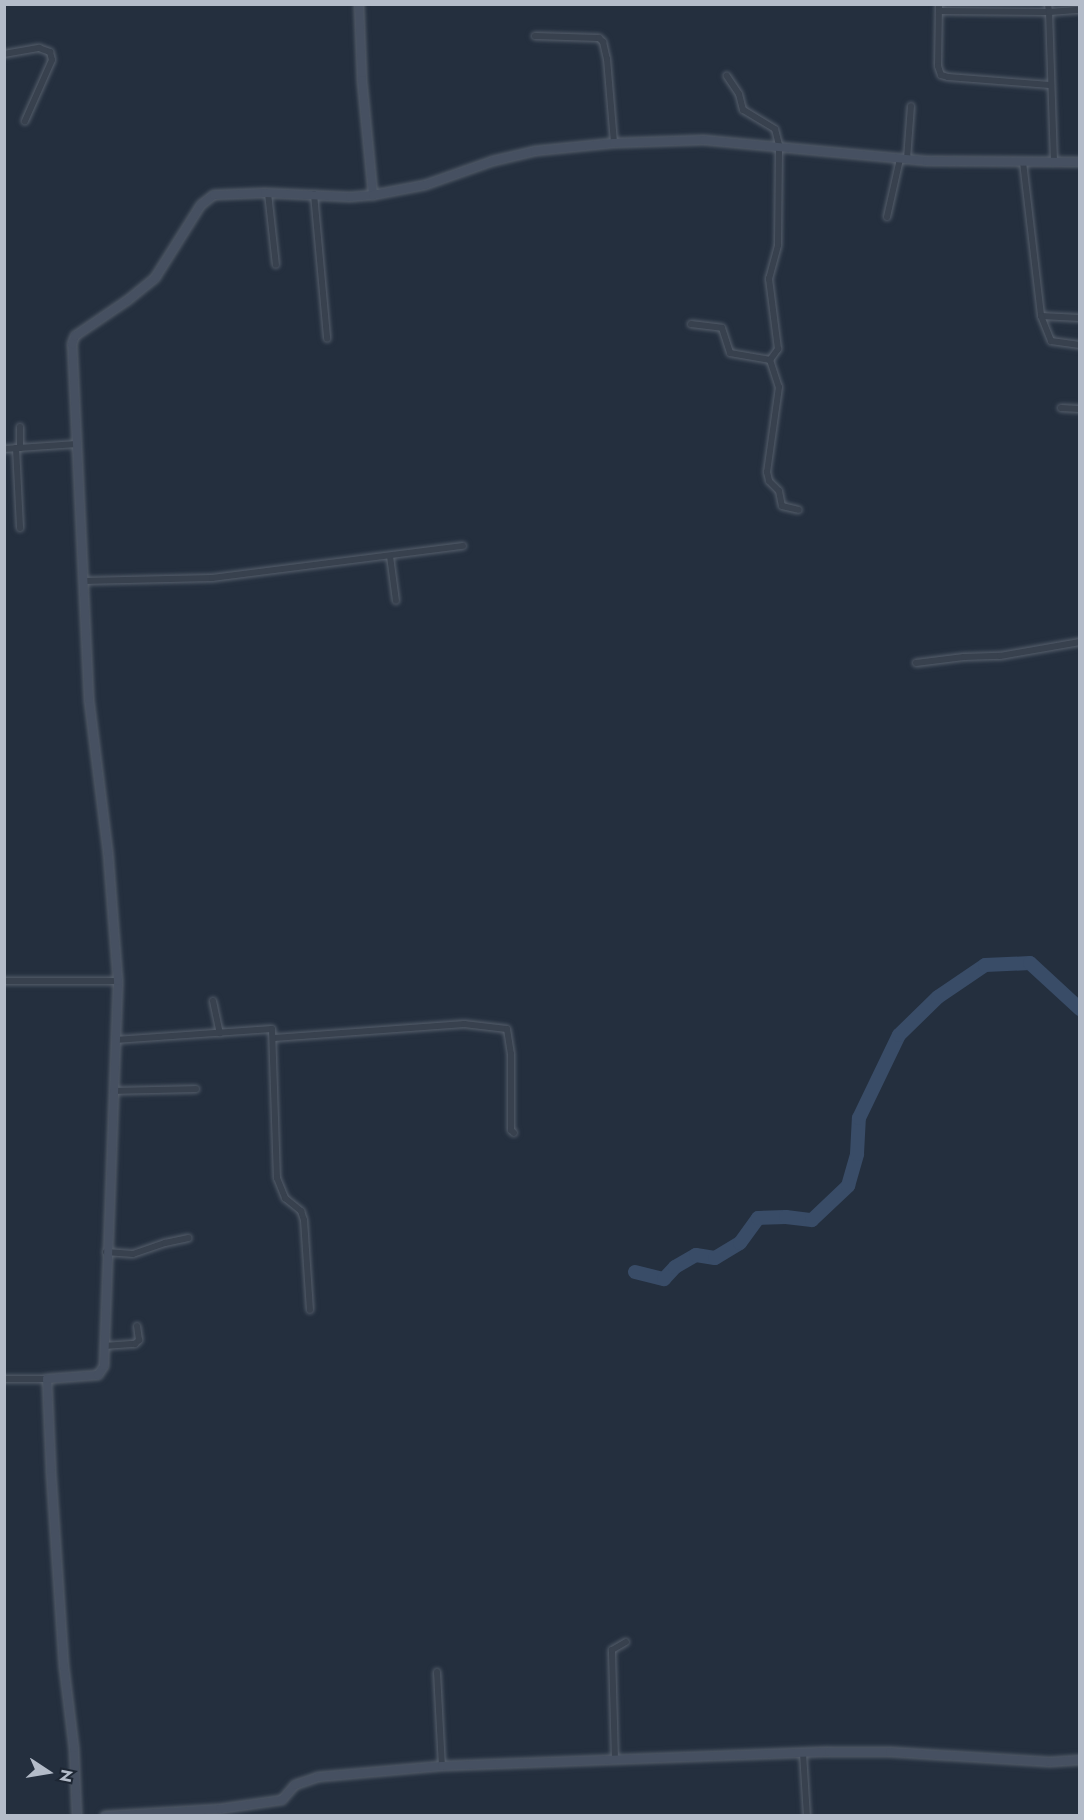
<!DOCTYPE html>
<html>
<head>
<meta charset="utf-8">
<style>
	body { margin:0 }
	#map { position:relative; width:1084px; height:1820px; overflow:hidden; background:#242f3e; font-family:Jost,sans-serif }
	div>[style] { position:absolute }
	.river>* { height:14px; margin:-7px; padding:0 7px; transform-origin:7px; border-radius:7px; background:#394c67 }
	.roads { filter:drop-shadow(0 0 2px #565f6c) drop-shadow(0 0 2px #565f6c) }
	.street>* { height:6px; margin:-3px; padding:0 3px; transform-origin:3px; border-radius:3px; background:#38414e }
	.secondary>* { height:8px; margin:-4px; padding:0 4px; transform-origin:4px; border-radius:4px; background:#465061 }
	span { translate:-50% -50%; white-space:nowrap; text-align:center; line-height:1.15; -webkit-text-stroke:5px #1d2633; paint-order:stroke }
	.frame { position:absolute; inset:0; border:6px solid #b4bcc9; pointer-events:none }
	.north { position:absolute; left:18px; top:1742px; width:60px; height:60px; -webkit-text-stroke:4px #1d2633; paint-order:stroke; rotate:102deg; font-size:16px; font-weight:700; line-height:24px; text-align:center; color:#b4bcc9 }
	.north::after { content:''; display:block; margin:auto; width:21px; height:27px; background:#b4bcc9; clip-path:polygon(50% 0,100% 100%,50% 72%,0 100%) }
</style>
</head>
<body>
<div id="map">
	<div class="river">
		<i style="left:635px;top:1272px;width:30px;rotate:14deg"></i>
		<i style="left:664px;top:1279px;width:16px;rotate:-47deg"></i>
		<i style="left:675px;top:1267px;width:24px;rotate:-30deg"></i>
		<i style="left:696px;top:1255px;width:19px;rotate:9deg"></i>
		<i style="left:715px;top:1258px;width:29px;rotate:-31deg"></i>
		<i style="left:740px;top:1243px;width:31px;rotate:-54deg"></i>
		<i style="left:758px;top:1218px;width:28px;rotate:-2deg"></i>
		<i style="left:786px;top:1217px;width:26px;rotate:7deg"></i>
		<i style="left:812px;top:1220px;width:50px;rotate:-43.4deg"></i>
		<i style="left:848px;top:1186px;width:33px;rotate:-74deg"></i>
		<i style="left:857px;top:1154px;width:36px;rotate:-87deg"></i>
		<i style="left:859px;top:1118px;width:92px;rotate:-64.3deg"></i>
		<i style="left:899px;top:1035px;width:54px;rotate:-44.3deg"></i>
		<i style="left:938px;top:997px;width:57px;rotate:-34.2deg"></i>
		<i style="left:985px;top:965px;width:45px;rotate:-2.5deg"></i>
		<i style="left:1030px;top:963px;width:68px;rotate:42.6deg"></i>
	</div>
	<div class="roads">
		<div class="street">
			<i style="left:939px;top:4px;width:62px;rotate:90.9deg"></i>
			<i style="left:938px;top:66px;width:9px;rotate:72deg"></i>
			<i style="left:941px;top:75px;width:7px;rotate:16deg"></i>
			<i style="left:948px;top:77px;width:102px;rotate:4.5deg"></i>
			<i style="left:939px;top:11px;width:110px;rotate:0.5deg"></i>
			<i style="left:1049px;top:12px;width:8px;rotate:-97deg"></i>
			<i style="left:535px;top:36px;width:64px;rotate:1.8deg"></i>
			<i style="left:599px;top:38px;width:6px;rotate:45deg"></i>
			<i style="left:603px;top:42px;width:17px;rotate:77deg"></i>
			<i style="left:607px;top:59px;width:84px;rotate:85.2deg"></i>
			<i style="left:4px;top:54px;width:36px;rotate:-10deg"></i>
			<i style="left:39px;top:48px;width:12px;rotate:20deg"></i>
			<i style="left:50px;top:52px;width:8px;rotate:76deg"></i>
			<i style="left:52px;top:60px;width:67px;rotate:113.9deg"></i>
			<i style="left:907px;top:159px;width:53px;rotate:-85.7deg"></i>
			<i style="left:1023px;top:162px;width:155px;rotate:83.3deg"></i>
			<i style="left:1041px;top:316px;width:39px;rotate:3deg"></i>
			<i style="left:1054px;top:162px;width:150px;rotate:-91.9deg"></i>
			<i style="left:1049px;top:12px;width:31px;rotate:-4deg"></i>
			<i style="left:268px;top:193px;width:72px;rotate:83.7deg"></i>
			<i style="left:314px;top:194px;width:145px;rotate:84.8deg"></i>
			<i style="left:887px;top:217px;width:59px;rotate:-77.4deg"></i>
			<i style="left:1041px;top:316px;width:27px;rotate:68deg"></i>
			<i style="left:1051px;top:341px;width:29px;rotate:8deg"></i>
			<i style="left:691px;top:324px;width:31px;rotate:7deg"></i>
			<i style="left:722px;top:328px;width:26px;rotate:72deg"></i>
			<i style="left:730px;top:353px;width:41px;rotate:9.9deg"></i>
			<i style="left:770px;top:360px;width:14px;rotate:-54deg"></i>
			<i style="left:778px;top:349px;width:71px;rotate:-97.3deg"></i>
			<i style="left:769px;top:279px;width:35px;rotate:-75deg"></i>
			<i style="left:778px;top:245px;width:100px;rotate:-89.4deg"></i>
			<i style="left:779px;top:145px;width:16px;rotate:-104deg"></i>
			<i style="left:775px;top:129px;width:37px;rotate:-149deg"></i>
			<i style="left:743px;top:110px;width:16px;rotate:-104deg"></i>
			<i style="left:739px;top:94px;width:22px;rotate:-124deg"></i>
			<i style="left:770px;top:360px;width:28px;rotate:72deg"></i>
			<i style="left:779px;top:387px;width:86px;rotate:98deg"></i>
			<i style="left:767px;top:472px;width:9px;rotate:77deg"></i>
			<i style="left:769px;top:481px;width:14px;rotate:45deg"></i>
			<i style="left:779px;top:491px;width:15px;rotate:79deg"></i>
			<i style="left:782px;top:506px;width:17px;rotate:13deg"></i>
			<i style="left:1061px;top:408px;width:19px;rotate:3deg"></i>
			<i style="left:20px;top:427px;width:21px;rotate:90deg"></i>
			<i style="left:16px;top:448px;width:80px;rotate:87.1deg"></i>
			<i style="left:4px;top:449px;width:73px;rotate:-3.9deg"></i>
			<i style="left:390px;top:556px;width:45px;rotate:82.4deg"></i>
			<i style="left:83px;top:581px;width:129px;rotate:-1.3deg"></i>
			<i style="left:212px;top:578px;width:253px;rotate:-7.3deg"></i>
			<i style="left:916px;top:663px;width:48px;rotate:-7.1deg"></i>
			<i style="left:964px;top:657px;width:36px;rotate:-2deg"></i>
			<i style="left:1000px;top:656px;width:81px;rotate:-9.9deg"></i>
			<i style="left:4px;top:981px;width:114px"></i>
			<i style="left:213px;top:1001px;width:33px;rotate:78deg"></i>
			<i style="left:274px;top:1038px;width:191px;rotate:-4.2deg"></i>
			<i style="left:464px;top:1024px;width:43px;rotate:6.6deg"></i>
			<i style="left:507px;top:1029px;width:25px;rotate:81deg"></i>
			<i style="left:511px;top:1054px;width:76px;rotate:90deg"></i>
			<i style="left:511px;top:1130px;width:4px;rotate:45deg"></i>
			<i style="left:115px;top:1040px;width:157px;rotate:-4deg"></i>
			<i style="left:272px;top:1029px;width:149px;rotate:88.1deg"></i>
			<i style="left:277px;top:1178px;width:22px;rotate:68deg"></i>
			<i style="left:285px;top:1198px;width:21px;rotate:39deg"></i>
			<i style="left:301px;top:1211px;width:9px;rotate:72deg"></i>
			<i style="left:304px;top:1220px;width:90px;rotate:86.2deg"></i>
			<i style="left:114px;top:1091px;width:82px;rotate:-1.4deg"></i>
			<i style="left:106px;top:1252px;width:27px;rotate:4deg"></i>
			<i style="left:133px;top:1254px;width:34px;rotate:-19deg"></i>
			<i style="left:165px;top:1243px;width:24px;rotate:-12deg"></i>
			<i style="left:104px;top:1346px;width:31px;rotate:-4deg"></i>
			<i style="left:135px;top:1344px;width:6px;rotate:-45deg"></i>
			<i style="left:139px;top:1340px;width:14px;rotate:-98deg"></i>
			<i style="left:4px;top:1379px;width:43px"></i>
			<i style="left:437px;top:1672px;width:94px;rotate:87deg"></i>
			<i style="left:803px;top:1753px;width:63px;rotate:86.4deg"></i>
			<i style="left:615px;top:1760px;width:110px;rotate:-91.6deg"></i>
			<i style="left:612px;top:1650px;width:16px;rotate:-30deg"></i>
		</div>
		<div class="secondary">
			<i style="left:359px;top:4px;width:76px;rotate:87.7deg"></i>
			<i style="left:362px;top:80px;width:116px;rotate:84.5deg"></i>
			<i style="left:77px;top:1816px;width:68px;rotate:-92.5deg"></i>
			<i style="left:74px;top:1748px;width:82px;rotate:-97deg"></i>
			<i style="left:64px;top:1667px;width:198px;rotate:-93.8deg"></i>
			<i style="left:51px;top:1469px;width:90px;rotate:-92.5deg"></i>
			<i style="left:47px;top:1379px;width:51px;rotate:-4.5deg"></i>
			<i style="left:98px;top:1375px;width:11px;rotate:-56deg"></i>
			<i style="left:104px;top:1366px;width:385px;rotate:-87.9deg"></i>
			<i style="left:118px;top:981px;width:129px;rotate:-94.4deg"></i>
			<i style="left:108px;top:852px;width:154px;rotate:-97.1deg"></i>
			<i style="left:89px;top:699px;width:355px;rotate:-92.7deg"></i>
			<i style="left:72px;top:344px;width:9px;rotate:-69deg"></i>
			<i style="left:75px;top:336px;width:64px;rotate:-34.2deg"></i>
			<i style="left:128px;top:300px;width:35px;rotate:-39deg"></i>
			<i style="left:155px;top:278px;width:86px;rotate:-57.8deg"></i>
			<i style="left:201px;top:205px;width:16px;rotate:-38deg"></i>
			<i style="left:214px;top:195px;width:51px;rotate:-2.2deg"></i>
			<i style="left:265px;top:193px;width:85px;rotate:2.7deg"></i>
			<i style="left:350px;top:197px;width:23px;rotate:-5deg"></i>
			<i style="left:373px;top:195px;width:53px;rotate:-10.9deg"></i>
			<i style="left:425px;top:185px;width:72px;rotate:-19.4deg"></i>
			<i style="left:493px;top:161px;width:43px;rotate:-13.4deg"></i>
			<i style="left:535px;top:151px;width:79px;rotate:-5.8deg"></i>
			<i style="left:614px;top:143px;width:90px;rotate:-1.9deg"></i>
			<i style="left:704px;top:140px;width:224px;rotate:5.4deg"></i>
			<i style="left:927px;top:161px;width:153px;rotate:0.4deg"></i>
			<i style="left:105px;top:1816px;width:115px;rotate:-3.5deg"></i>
			<i style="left:220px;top:1809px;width:63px;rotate:-8.3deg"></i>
			<i style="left:282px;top:1800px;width:20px;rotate:-49deg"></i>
			<i style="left:295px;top:1785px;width:24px;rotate:-19deg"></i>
			<i style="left:318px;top:1777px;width:124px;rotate:-5.1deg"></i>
			<i style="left:442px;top:1766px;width:387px;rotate:-2.1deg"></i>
			<i style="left:829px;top:1752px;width:61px"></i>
			<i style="left:890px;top:1752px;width:160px;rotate:3.6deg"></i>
			<i style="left:1050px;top:1762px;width:30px;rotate:-4deg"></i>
		</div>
	</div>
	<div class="frame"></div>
	<div class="north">N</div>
</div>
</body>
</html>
